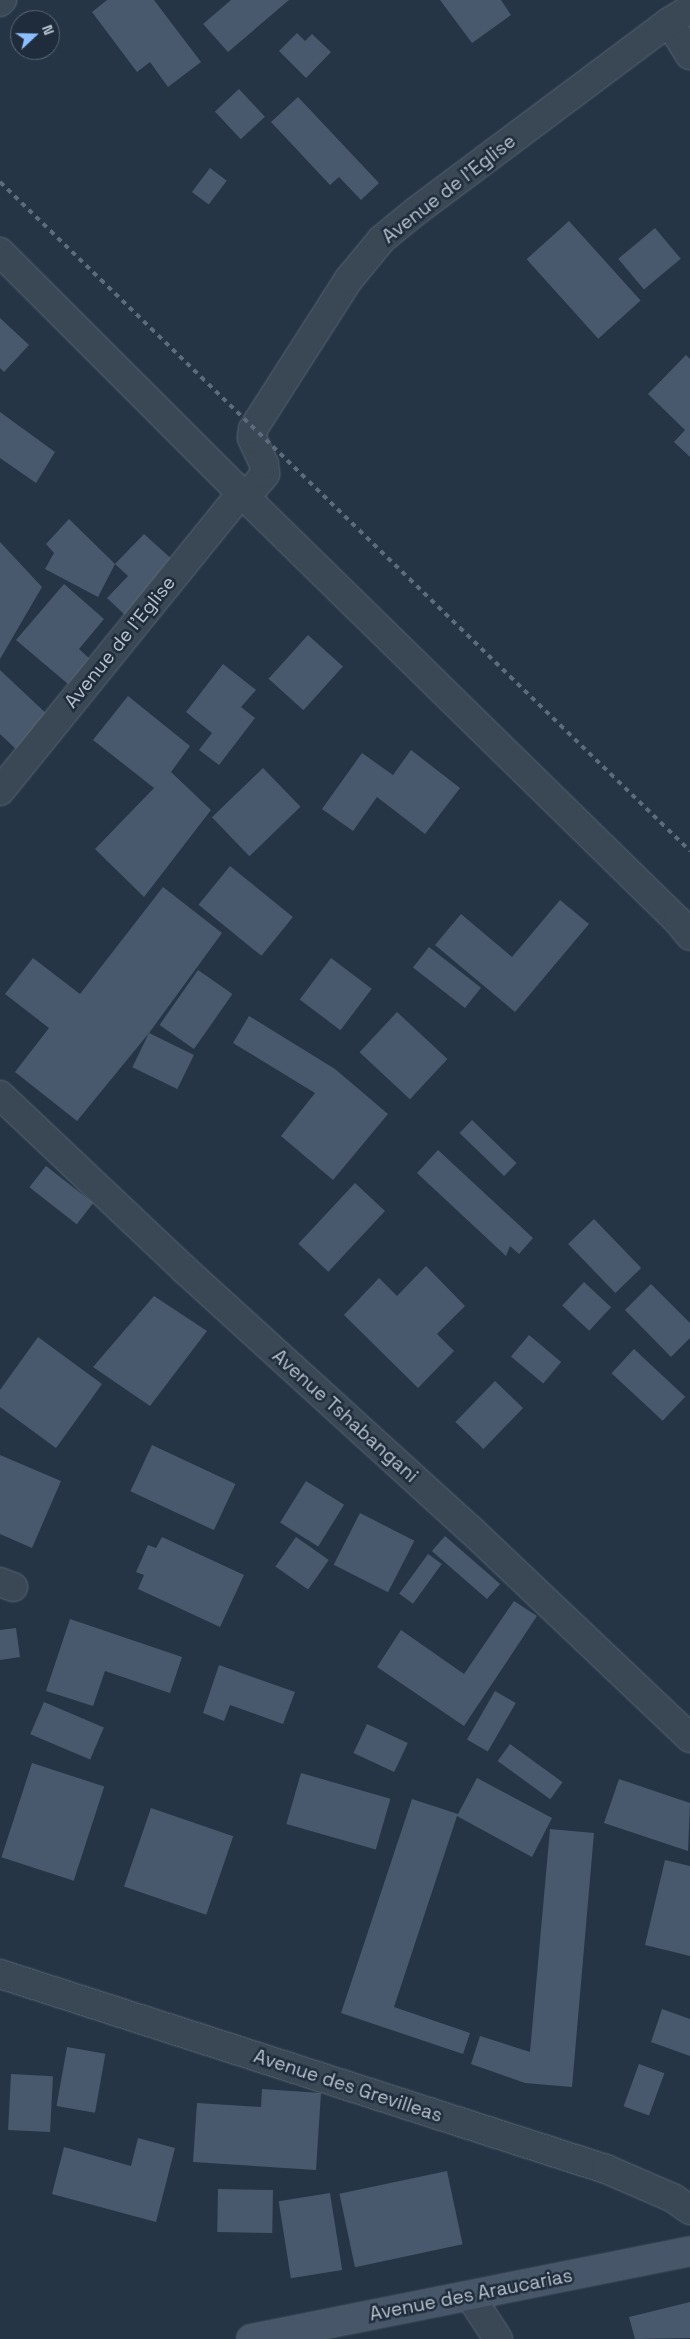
<!DOCTYPE html>
<html>
<head>
<meta charset="utf-8">
<style>
	body { margin:0 }
	#map { position:relative; width:690px; height:2339px; overflow:hidden; background:#253546; font-family:"Space Grotesk",sans-serif }
	div>[style] { position:absolute }
	.building>* { inset:0; background:#49596d; transform-origin:0 0 }
	.roads { filter:drop-shadow(0 0 1px #596573) drop-shadow(0 0 1px #596573) }
	.street>* { height:28px; margin:-14px; padding:0 14px; transform-origin:14px; border-radius:14px; background:#3a4755 }
	.secondary>* { height:28px; margin:-14px; padding:0 14px; transform-origin:14px; border-radius:14px; background:#485669 }
	.rail>* { height:4px; margin-top:-2px; transform-origin:0; background:repeating-linear-gradient(90deg,#5c6b7d 0 5px,transparent 0 10px) }
	span { translate:-50% -50%; white-space:nowrap; text-align:center; line-height:1.15; -webkit-text-stroke:5px #1f2c3b; paint-order:stroke }
	.street-label { font-size:19px; color:#b8c2cf }
	.north { position:absolute; left:10px; top:10px; width:50px; height:50px; box-sizing:border-box; background:#1f2c3b; border:1px solid #5c6876; border-radius:50%; rotate:69deg; font-size:14px; font-weight:700; line-height:20px; text-align:center; color:#b8c2cf }
	.north::after { content:''; display:block; margin:auto; width:18px; height:22px; background:#8dbeff; clip-path:polygon(50% 0,100% 100%,50% 72%,0 100%) }
</style>
</head>
<body>
<div id="map">
	<div class="building">
		<i style="clip-path:polygon(107px 0,154px 0,201px 62px,168px 87px,150px 62px,137px 72px,92px 12px)"></i>
		<i style="clip-path:polygon(231px 0,289px 0,228px 52px,203px 24px)"></i>
		<i style="clip-path:polygon(440px 0,501px 0,511px 15px,472px 43px)"></i>
		<i style="clip-path:polygon(297px 33px,305px 41px,312px 34px,331px 52px,306px 78px,279px 51px)"></i>
		<i style="left:239px;top:89px;width:38px;height:33px;rotate:47deg"></i>
		<i style="clip-path:polygon(298px 97px,379px 183px,361px 200px,339px 177px,330px 185px,271px 122px)"></i>
		<i style="left:210px;top:168px;width:21px;height:30px;rotate:37deg"></i>
		<i style="left:569px;top:221px;width:107px;height:57px;rotate:48deg"></i>
		<i style="left:655px;top:228px;width:40px;height:48px;rotate:50deg"></i>
		<i style="clip-path:polygon(0 318px,29px 345px,4px 372px,0 368px)"></i>
		<i style="clip-path:polygon(686px 355px,690px 359px,690px 457px,674px 442px,685px 430px,648px 394px)"></i>
		<i style="clip-path:polygon(0 412px,55px 452px,36px 483px,0 458px)"></i>
		<i style="clip-path:polygon(69px 519px,115px 564px,98px 597px,45px 569px,54px 553px,46px 544px)"></i>
		<i style="clip-path:polygon(144px 534px,175px 562px,125px 615px,107px 598px,128px 576px,115px 564px)"></i>
		<i style="clip-path:polygon(0 542px,42px 587px,0 659px)"></i>
		<i style="clip-path:polygon(64px 584px,104px 619px,79px 649px,90px 659px,68px 684px,16px 640px)"></i>
		<i style="left:308px;top:635px;width:47px;height:59px;rotate:42deg"></i>
		<i style="clip-path:polygon(223px 664px,256px 690px,241px 707px,255px 718px,219px 765px,199px 750px,212px 733px,186px 712px)"></i>
		<i style="clip-path:polygon(0 670px,50px 717px,18px 751px,0 734px)"></i>
		<i style="clip-path:polygon(128px 696px,190px 746px,171px 772px,211px 810px,144px 897px,95px 849px,154px 788px,93px 740px)"></i>
		<i style="clip-path:polygon(411px 750px,460px 788px,425px 834px,377px 797px,353px 831px,322px 809px,362px 753px,393px 775px)"></i>
		<i style="left:263px;top:768px;width:54px;height:71px;rotate:46deg"></i>
		<i style="left:230px;top:866px;width:81px;height:50px;rotate:39deg"></i>
		<i style="clip-path:polygon(163px 887px,222px 933px,149px 1033px,77px 1121px,15px 1072px,49px 1028px,5px 994px,33px 958px,80px 994px)"></i>
		<i style="clip-path:polygon(560px 900px,589px 924px,515px 1012px,435px 945px,461px 914px,512px 957px)"></i>
		<i style="left:429px;top:947px;width:66px;height:26px;rotate:38deg"></i>
		<i style="left:331px;top:958px;width:51px;height:52px;rotate:37deg"></i>
		<i style="left:198px;top:970px;width:42px;height:67px;rotate:35deg"></i>
		<i style="left:397px;top:1012px;width:69px;height:55px;rotate:43deg"></i>
		<i style="clip-path:polygon(249px 1016px,335px 1069px,388px 1114px,333px 1180px,281px 1136px,315px 1093px,233px 1043px)"></i>
		<i style="left:149px;top:1033px;width:50px;height:38px;rotate:26deg"></i>
		<i style="left:472px;top:1120px;width:62px;height:18px;rotate:44deg"></i>
		<i style="clip-path:polygon(438px 1150px,533px 1238px,519px 1254px,510px 1246px,506px 1256px,417px 1173px)"></i>
		<i style="left:46px;top:1166px;width:60px;height:27px;rotate:38deg"></i>
		<i style="left:355px;top:1183px;width:41px;height:83px;rotate:43deg"></i>
		<i style="left:594px;top:1219px;width:68px;height:36px;rotate:46deg"></i>
		<i style="clip-path:polygon(426px 1266px,465px 1306px,437px 1334px,454px 1351px,418px 1388px,344px 1315px,379px 1278px,397px 1296px)"></i>
		<i style="left:584px;top:1282px;width:37px;height:32px;rotate:43deg"></i>
		<i style="clip-path:polygon(651px 1284px,690px 1323px,690px 1338px,671px 1357px,625px 1310px)"></i>
		<i style="clip-path:polygon(154px 1296px,207px 1331px,150px 1406px,93px 1367px)"></i>
		<i style="left:529px;top:1335px;width:42px;height:28px;rotate:40deg"></i>
		<i style="clip-path:polygon(38px 1337px,102px 1384px,56px 1448px,0 1407px,0 1390px)"></i>
		<i style="left:634px;top:1349px;width:70px;height:33px;rotate:43deg"></i>
		<i style="left:495px;top:1381px;width:39px;height:57px;rotate:44deg"></i>
		<i style="left:152px;top:1445px;width:92px;height:51px;rotate:25deg"></i>
		<i style="clip-path:polygon(0 1455px,61px 1481px,32px 1548px,0 1534px)"></i>
		<i style="left:306px;top:1481px;width:45px;height:49px;rotate:32deg"></i>
		<i style="left:360px;top:1513px;width:61px;height:58px;rotate:27deg"></i>
		<i style="left:445px;top:1536px;width:73px;height:20px;rotate:41deg"></i>
		<i style="clip-path:polygon(162px 1537px,244px 1575px,220px 1627px,138px 1589px,144px 1575px,136px 1572px,148px 1545px,156px 1548px)"></i>
		<i style="left:296px;top:1537px;width:40px;height:36px;rotate:35deg"></i>
		<i style="left:428px;top:1554px;width:17px;height:49px;rotate:36deg"></i>
		<i style="clip-path:polygon(514px 1601px,537px 1616px,464px 1726px,377px 1667px,401px 1630px,464px 1674px)"></i>
		<i style="clip-path:polygon(70px 1619px,182px 1657px,170px 1693px,105px 1671px,93px 1706px,46px 1691px)"></i>
		<i style="clip-path:polygon(16px 1628px,20px 1657px,0 1660px,0 1630px)"></i>
		<i style="clip-path:polygon(219px 1665px,295px 1692px,283px 1724px,230px 1705px,224px 1721px,203px 1713px)"></i>
		<i style="left:495px;top:1691px;width:24px;height:56px;rotate:30deg"></i>
		<i style="left:44px;top:1702px;width:65px;height:35px;rotate:23deg"></i>
		<i style="left:367px;top:1724px;width:45px;height:32px;rotate:25deg"></i>
		<i style="left:510px;top:1744px;width:65px;height:21px;rotate:36deg"></i>
		<i style="left:32px;top:1763px;width:76px;height:99px;rotate:18deg"></i>
		<i style="left:301px;top:1773px;width:93px;height:53px;rotate:16deg"></i>
		<i style="clip-path:polygon(477px 1778px,552px 1818px,532px 1857px,457px 1816px,394px 2007px,470px 2033px,463px 2054px,341px 2013px,412px 1799px,458px 1814px)"></i>
		<i style="clip-path:polygon(619px 1779px,690px 1803px,688px 1851px,604px 1823px)"></i>
		<i style="left:151px;top:1808px;width:87px;height:83px;rotate:19deg"></i>
		<i style="clip-path:polygon(550px 1829px,594px 1833px,572px 2087px,525px 2083px,471px 2064px,480px 2036px,530px 2052px)"></i>
		<i style="clip-path:polygon(665px 1860px,690px 1866px,690px 1956px,645px 1945px)"></i>
		<i style="clip-path:polygon(662px 2009px,690px 2019px,690px 2056px,651px 2042px)"></i>
		<i style="left:67px;top:2047px;width:39px;height:60px;rotate:10deg"></i>
		<i style="left:639px;top:2064px;width:27px;height:45px;rotate:20deg"></i>
		<i style="left:11px;top:2074px;width:42px;height:56px;rotate:3deg"></i>
		<i style="clip-path:polygon(262px 2089px,321px 2093px,316px 2170px,193px 2162px,197px 2103px,261px 2107px)"></i>
		<i style="clip-path:polygon(138px 2138px,175px 2148px,156px 2222px,52px 2194px,64px 2147px,131px 2166px)"></i>
		<i style="left:447px;top:2171px;width:75px;height:110px;rotate:78deg"></i>
		<i style="left:218px;top:2189px;width:55px;height:43px;rotate:1deg"></i>
		<i style="left:330px;top:2193px;width:78px;height:52px;rotate:81deg"></i>
		<i style="clip-path:polygon(690px 2302px,690px 2338px,635px 2339px,629px 2317px)"></i>
	</div>
	<div class="roads">
		<div class="street">
			<i style="left:0;top:2px;width:3px;rotate:-45deg"></i>
			<i style="left:669px;top:22px;width:39px;rotate:58deg"></i>
			<i style="left:0;top:252px;width:341px;rotate:45deg"></i>
			<i style="left:241px;top:493px;width:612px;rotate:44.4deg"></i>
			<i style="left:678px;top:921px;width:19px;rotate:51deg"></i>
			<i style="left:246px;top:497px;width:30px;rotate:-50deg"></i>
			<i style="left:265px;top:474px;width:10px;rotate:-96deg"></i>
			<i style="left:264px;top:464px;width:29px;rotate:-115deg"></i>
			<i style="left:252px;top:438px;width:9px;rotate:-84deg"></i>
			<i style="left:253px;top:429px;width:178px;rotate:-57.4deg"></i>
			<i style="left:349px;top:279px;width:52px;rotate:-50.5deg"></i>
			<i style="left:382px;top:239px;width:43px;rotate:-39.3deg"></i>
			<i style="left:415px;top:212px;width:317px;rotate:-36.8deg"></i>
			<i style="left:669px;top:22px;width:25px;rotate:-32deg"></i>
			<i style="left:0;top:791px;width:383px;rotate:-51deg"></i>
			<i style="left:0;top:1095px;width:253px;rotate:43.4deg"></i>
			<i style="left:184px;top:1269px;width:388px;rotate:42.3deg"></i>
			<i style="left:471px;top:1530px;width:302px;rotate:43.5deg"></i>
			<i style="left:0;top:1582px;width:14px;rotate:21deg"></i>
			<i style="left:0;top:1974px;width:637px;rotate:17.84deg"></i>
			<i style="left:606px;top:2169px;width:73px;rotate:23.4deg"></i>
			<i style="left:673px;top:2198px;width:21px;rotate:35deg"></i>
			<i style="left:470px;top:2296px;width:51px;rotate:56.9deg"></i>
		</div>
		<div class="secondary">
			<i style="left:251px;top:2339px;width:448px;rotate:-11.3deg"></i>
		</div>
	</div>
	<div class="rail">
		<i style="left:0;top:182px;width:961px;rotate:44.11deg"></i>
	</div>
	<div class="street-label">
		<span style="left:449px;top:189px;rotate:-38deg">Avenue de l'Eglise</span>
		<span style="left:120px;top:642px;rotate:-51deg">Avenue de l'Eglise</span>
		<span style="left:345px;top:1416px;rotate:42deg">Avenue Tshabangani</span>
		<span style="left:348px;top:2086px;rotate:18deg">Avenue des Grevilleas</span>
		<span style="left:471px;top:2295px;rotate:-11deg">Avenue des Araucarias</span>
	</div>
	<div class="north">N</div>
</div>
</body>
</html>
